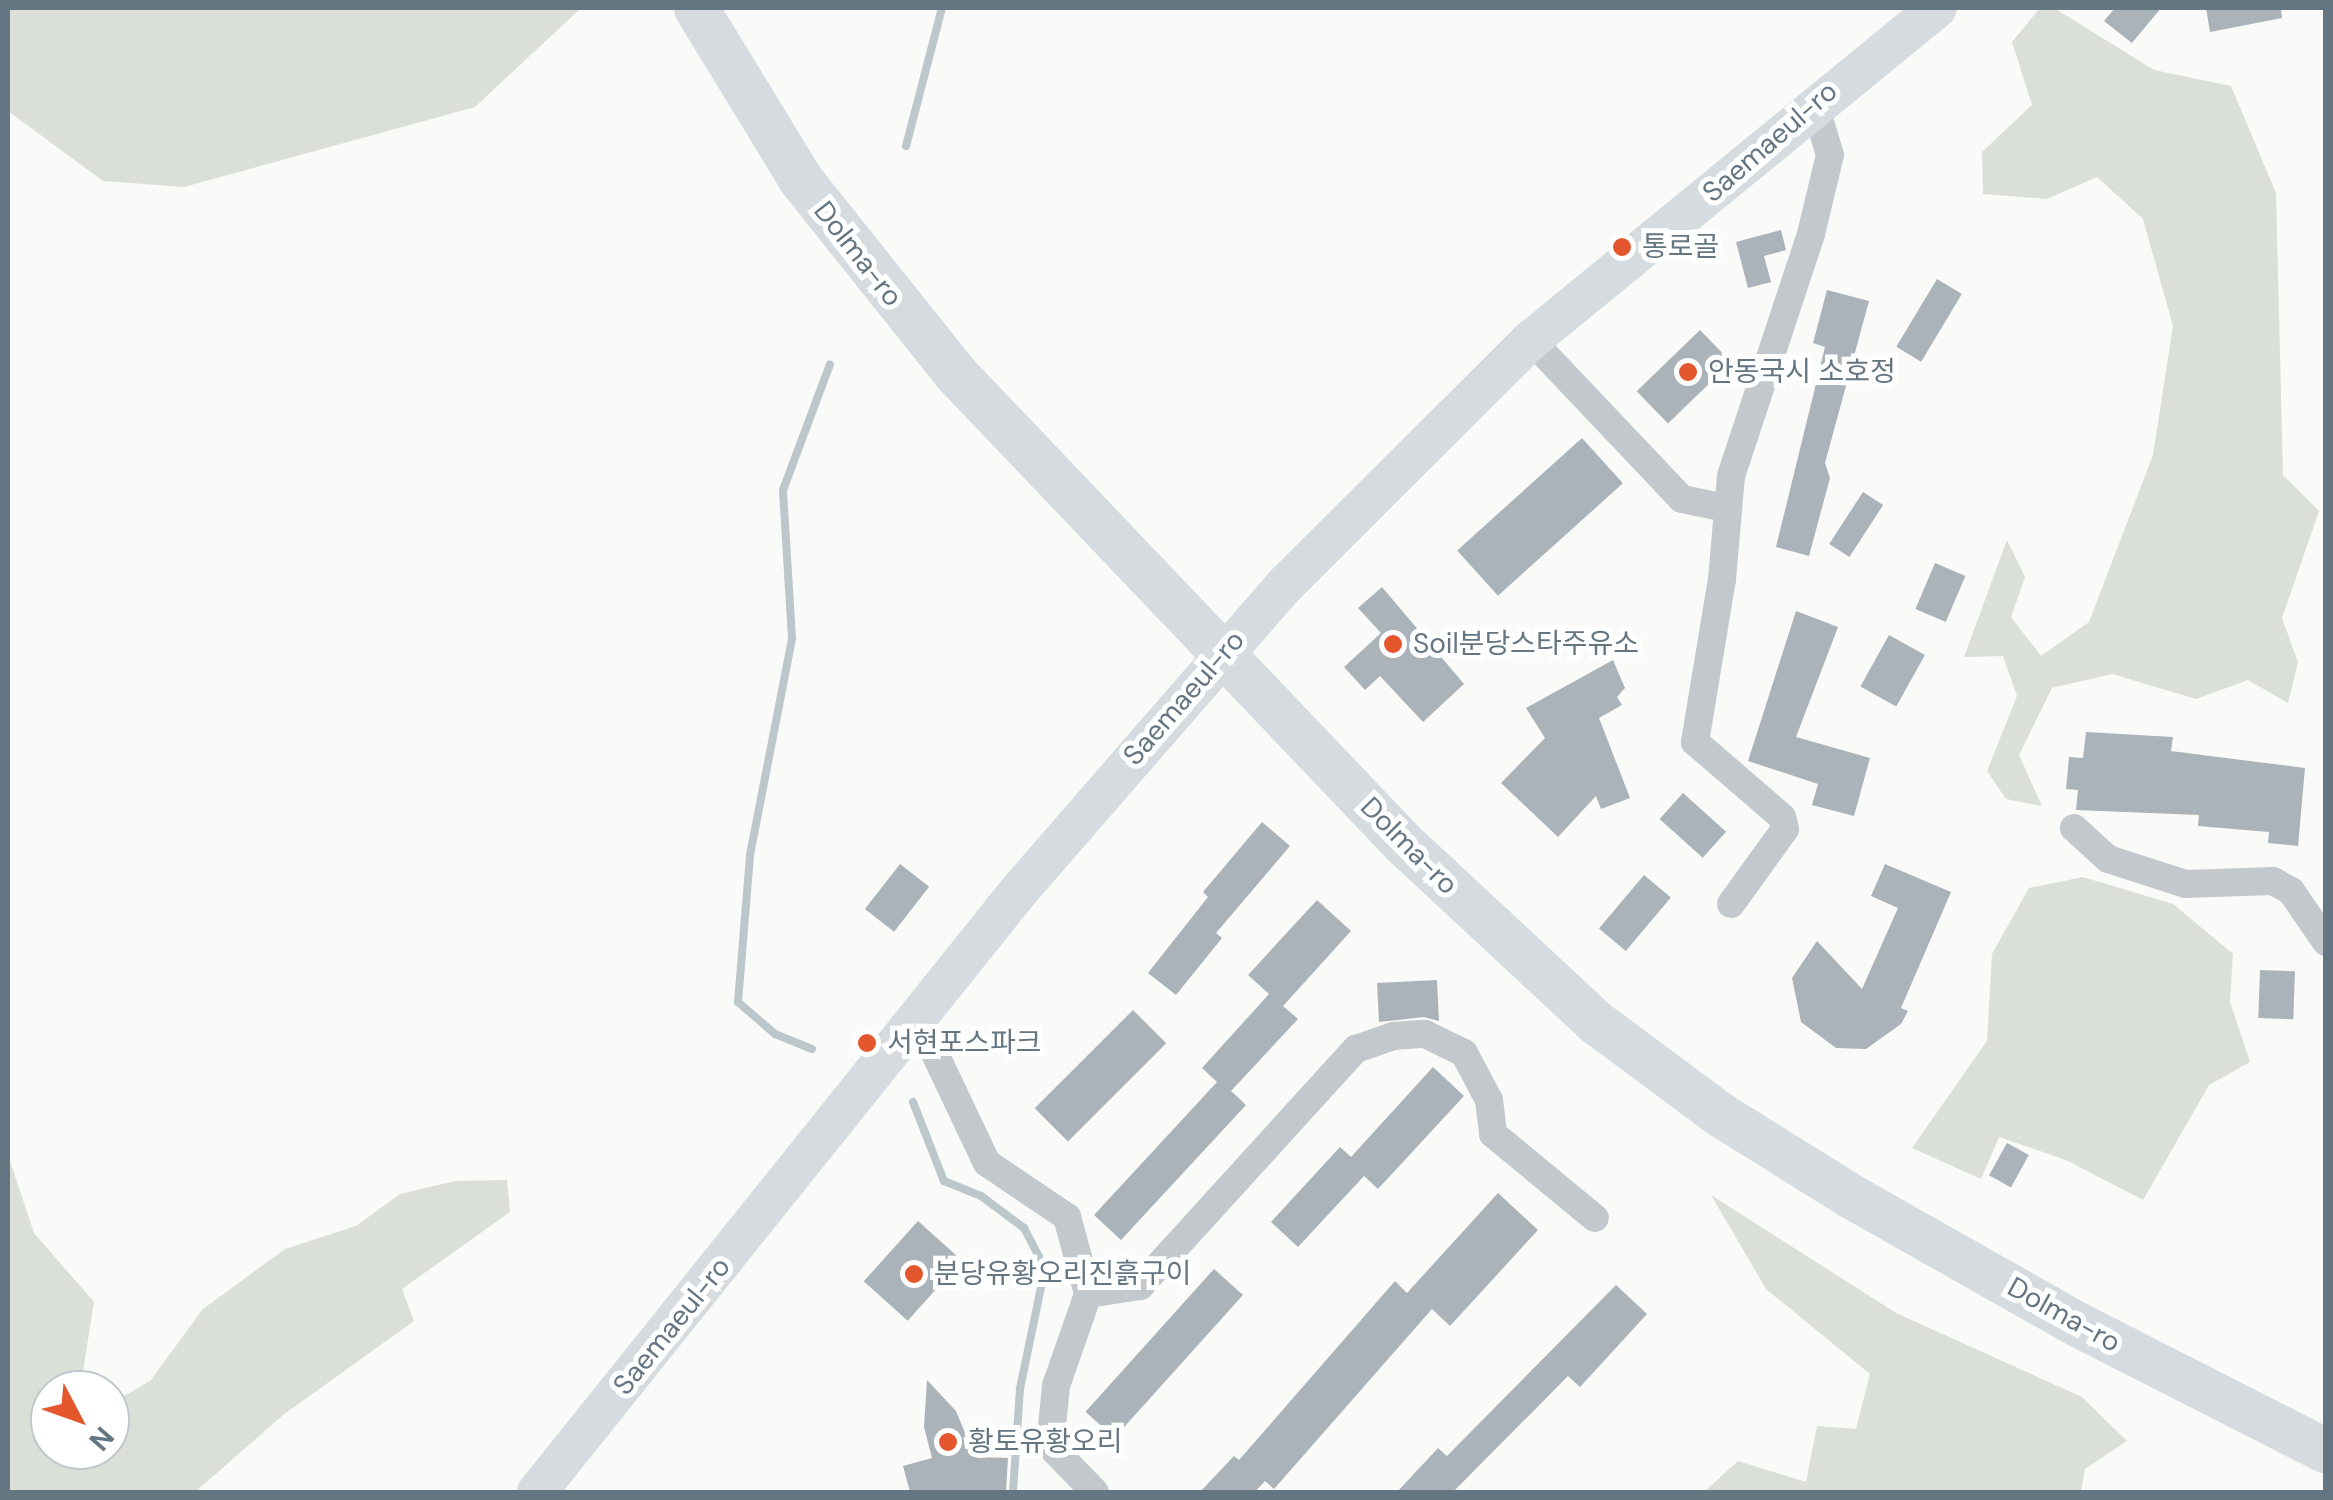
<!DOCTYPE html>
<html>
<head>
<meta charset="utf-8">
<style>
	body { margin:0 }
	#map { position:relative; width:2333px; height:1500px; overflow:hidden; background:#fafaf8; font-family:"DM Sans","Noto Sans KR",sans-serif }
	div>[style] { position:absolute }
	.green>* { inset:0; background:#dadfd7 }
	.stream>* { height:8px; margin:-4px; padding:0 4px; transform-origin:4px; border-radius:4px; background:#bbc7cb }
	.building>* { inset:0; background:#aab3b9; transform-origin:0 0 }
	.street>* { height:28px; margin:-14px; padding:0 14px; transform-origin:14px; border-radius:14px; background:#c3c8cc }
	.secondary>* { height:40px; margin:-20px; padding:0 20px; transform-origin:20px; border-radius:20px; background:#d6dbdf }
	.primary>* { height:45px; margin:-22.5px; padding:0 22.5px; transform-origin:22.5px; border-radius:22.5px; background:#d6dbdf }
	.dots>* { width:28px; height:28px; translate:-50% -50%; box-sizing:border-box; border:5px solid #fff; border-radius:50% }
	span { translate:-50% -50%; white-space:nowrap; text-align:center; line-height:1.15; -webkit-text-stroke:10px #fff; paint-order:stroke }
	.street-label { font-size:28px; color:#657683 }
	.poi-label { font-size:28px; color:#657683 }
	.left { translate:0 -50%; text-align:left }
	.frame { position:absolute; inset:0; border:10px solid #657683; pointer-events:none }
	.north { position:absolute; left:30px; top:1370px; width:100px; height:100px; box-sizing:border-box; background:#fff; border:2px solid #c1c8cd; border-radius:50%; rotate:131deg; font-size:28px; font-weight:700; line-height:40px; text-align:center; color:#657683 }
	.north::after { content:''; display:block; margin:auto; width:35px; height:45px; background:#e4572e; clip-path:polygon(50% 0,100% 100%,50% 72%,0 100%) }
</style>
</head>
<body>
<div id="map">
	<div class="green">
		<i style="clip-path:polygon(8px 8px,581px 8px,475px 107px,184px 187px,103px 181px,8px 111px)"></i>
		<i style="clip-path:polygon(2040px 8px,2054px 8px,2154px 70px,2231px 86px,2276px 193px,2283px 475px,2319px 511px,2282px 618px,2298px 662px,2288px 703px,2248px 680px,2196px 699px,2112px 674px,2052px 688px,2019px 755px,2042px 806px,2006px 799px,1987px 771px,2017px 696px,2003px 656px,1964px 657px,2007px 540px,2025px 577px,2011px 617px,2041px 656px,2089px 622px,2153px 455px,2173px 326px,2143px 219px,2097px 177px,2047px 199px,1983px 194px,1982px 152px,2032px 105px,2012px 42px)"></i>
		<i style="clip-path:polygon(2083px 877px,2173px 904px,2233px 954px,2230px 1002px,2250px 1062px,2209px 1085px,2143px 1200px,2066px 1160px,1999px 1137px,1981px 1179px,1912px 1148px,1987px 1041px,1992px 954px,2029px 888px)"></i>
		<i style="clip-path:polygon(8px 1155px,34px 1233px,94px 1302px,80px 1390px,50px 1390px,50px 1450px,110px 1450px,110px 1404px,150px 1381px,203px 1309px,285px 1249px,356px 1226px,400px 1194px,455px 1181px,507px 1180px,510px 1212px,402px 1289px,414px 1321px,283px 1415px,195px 1492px,8px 1492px)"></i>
		<i style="clip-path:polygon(1711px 1195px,1896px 1313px,2082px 1397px,2127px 1441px,2085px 1469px,2081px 1492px,1704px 1492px,1738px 1461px,1806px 1482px,1817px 1426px,1856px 1429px,1870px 1374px,1766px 1289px)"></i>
	</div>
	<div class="stream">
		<i style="left:906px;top:146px;width:143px;rotate:-75.4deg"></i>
		<i style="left:812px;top:1049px;width:40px;rotate:-158deg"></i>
		<i style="left:775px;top:1034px;width:49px;rotate:-139.1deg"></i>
		<i style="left:738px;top:1002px;width:147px;rotate:-85.3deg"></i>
		<i style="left:750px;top:855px;width:221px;rotate:-79deg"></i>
		<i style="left:792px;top:638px;width:148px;rotate:-93.5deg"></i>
		<i style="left:783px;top:490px;width:134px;rotate:-69.5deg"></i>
		<i style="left:913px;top:1102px;width:85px;rotate:68.6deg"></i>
		<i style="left:944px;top:1181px;width:40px;rotate:22deg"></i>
		<i style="left:981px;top:1196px;width:54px;rotate:36.7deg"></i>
		<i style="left:1024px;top:1228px;width:45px;rotate:62.3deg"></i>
		<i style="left:1045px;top:1268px;width:124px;rotate:101.7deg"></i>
		<i style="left:1020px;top:1389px;width:103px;rotate:93.9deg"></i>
	</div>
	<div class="building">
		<i style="clip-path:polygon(2115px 8px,2161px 8px,2132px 43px,2104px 21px)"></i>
		<i style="clip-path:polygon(2206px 8px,2281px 8px,2282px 18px,2210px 32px)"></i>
		<i style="clip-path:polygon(1781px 230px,1786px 250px,1764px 256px,1771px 282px,1748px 288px,1736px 242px)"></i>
		<i style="left:1937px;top:279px;width:29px;height:79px;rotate:31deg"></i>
		<i style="clip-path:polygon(1827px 290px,1869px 301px,1825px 463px,1830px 478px,1809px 556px,1776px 547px,1825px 347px,1813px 343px)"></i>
		<i style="left:1700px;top:330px;width:45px;height:88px;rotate:46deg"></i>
		<i style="left:1582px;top:438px;width:61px;height:168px;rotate:48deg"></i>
		<i style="left:1863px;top:492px;width:24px;height:62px;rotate:33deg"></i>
		<i style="left:1935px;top:563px;width:33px;height:50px;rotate:23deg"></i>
		<i style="clip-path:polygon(1382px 587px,1464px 684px,1423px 722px,1380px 676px,1365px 690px,1344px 667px,1381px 633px,1358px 608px)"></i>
		<i style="clip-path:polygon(1796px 611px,1838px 627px,1796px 737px,1870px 758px,1854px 816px,1812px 805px,1818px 784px,1748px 761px)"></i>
		<i style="left:1889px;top:635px;width:41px;height:59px;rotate:29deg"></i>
		<i style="clip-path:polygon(1613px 660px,1625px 688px,1617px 697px,1622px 705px,1599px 718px,1630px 798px,1601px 809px,1596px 796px,1558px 837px,1501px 783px,1545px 738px,1526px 708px)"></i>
		<i style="clip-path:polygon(2086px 732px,2173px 737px,2171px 751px,2305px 768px,2298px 846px,2268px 843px,2269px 832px,2198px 826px,2199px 815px,2076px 810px,2078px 790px,2066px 789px,2069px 757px,2083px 758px)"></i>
		<i style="left:1683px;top:793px;width:58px;height:35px;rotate:42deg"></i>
		<i style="clip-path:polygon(1262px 822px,1290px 846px,1216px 933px,1222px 938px,1176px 995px,1148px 973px,1208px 897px,1203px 892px)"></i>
		<i style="left:900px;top:864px;width:37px;height:57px;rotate:38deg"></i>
		<i style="clip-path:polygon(1885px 864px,1951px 892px,1901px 1008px,1908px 1011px,1901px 1024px,1866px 1049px,1836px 1048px,1801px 1022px,1792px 978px,1817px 941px,1862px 989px,1898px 908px,1871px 896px)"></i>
		<i style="left:1644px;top:875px;width:35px;height:70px;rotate:40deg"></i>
		<i style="clip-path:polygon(1317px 900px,1351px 931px,1283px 1006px,1298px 1019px,1231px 1091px,1246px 1105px,1121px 1240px,1094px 1215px,1217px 1082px,1202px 1068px,1269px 994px,1248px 975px)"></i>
		<i style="left:2260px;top:970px;width:35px;height:48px;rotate:2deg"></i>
		<i style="clip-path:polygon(1437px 980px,1439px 1021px,1424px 1017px,1379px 1022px,1377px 983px)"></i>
		<i style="left:1133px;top:1010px;width:47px;height:139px;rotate:45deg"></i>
		<i style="clip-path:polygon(1433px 1067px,1464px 1096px,1378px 1189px,1364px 1176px,1298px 1247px,1271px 1222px,1340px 1147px,1351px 1157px)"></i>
		<i style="left:2007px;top:1143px;width:25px;height:37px;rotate:29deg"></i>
		<i style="clip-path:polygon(1498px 1193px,1538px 1230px,1450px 1326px,1432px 1309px,1274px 1489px,1265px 1481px,1255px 1492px,1200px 1492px,1234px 1456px,1239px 1460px,1395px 1281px,1407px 1293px)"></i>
		<i style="left:918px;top:1221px;width:59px;height:81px;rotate:42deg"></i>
		<i style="left:1214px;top:1269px;width:39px;height:192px;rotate:42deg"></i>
		<i style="clip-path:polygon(1616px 1285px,1647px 1314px,1580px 1387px,1568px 1376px,1453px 1492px,1397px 1492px,1438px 1448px,1447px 1456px)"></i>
		<i style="clip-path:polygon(927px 1380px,956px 1411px,975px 1457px,1008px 1458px,1006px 1492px,910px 1492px,903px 1466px,932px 1458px,924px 1427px)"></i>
	</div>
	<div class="street">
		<i style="left:1531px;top:340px;width:219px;rotate:46.5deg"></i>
		<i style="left:1682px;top:499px;width:45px;rotate:11.6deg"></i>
		<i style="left:2074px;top:828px;width:46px;rotate:42.4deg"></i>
		<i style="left:2108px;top:859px;width:82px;rotate:17.8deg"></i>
		<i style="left:2186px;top:884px;width:87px;rotate:-2deg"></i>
		<i style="left:2273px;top:881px;width:21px;rotate:29deg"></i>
		<i style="left:2291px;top:891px;width:62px;rotate:55.5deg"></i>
		<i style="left:1731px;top:904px;width:92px;rotate:-54.2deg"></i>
		<i style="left:1785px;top:829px;width:12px;rotate:-104deg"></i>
		<i style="left:1782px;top:817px;width:115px;rotate:-139.2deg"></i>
		<i style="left:1695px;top:742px;width:165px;rotate:-80.6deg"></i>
		<i style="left:1722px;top:579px;width:103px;rotate:-85deg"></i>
		<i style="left:1731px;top:476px;width:255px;rotate:-71.7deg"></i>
		<i style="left:1811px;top:234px;width:81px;rotate:-76.5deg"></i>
		<i style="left:1830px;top:155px;width:55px;rotate:-106.8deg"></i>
		<i style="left:919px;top:1020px;width:158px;rotate:64.6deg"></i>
		<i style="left:987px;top:1163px;width:97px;rotate:34deg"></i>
		<i style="left:1067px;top:1217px;width:80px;rotate:74.7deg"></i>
		<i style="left:1088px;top:1294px;width:97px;rotate:109.2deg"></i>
		<i style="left:1056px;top:1386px;width:60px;rotate:95.7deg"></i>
		<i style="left:1050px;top:1446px;width:64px;rotate:45.6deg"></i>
		<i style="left:1088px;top:1294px;width:53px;rotate:-8.7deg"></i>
		<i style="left:1140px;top:1286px;width:321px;rotate:-47.7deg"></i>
		<i style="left:1356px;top:1049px;width:39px;rotate:-19deg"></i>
		<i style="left:1393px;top:1036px;width:32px;rotate:-4deg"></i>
		<i style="left:1425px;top:1034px;width:43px;rotate:26deg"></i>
		<i style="left:1464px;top:1053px;width:53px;rotate:62deg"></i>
		<i style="left:1489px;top:1100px;width:34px;rotate:83deg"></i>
		<i style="left:1493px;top:1134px;width:132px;rotate:39.5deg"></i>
	</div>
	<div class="secondary">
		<i style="left:537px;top:1492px;width:769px;rotate:-51.28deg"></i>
		<i style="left:1018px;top:892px;width:408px;rotate:-49deg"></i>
		<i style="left:1286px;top:584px;width:346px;rotate:-44.9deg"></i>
		<i style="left:1531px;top:340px;width:524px;rotate:-39.27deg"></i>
	</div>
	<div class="primary">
		<i style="left:696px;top:8px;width:202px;rotate:58.6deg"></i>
		<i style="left:801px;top:180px;width:247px;rotate:51.4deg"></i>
		<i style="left:955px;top:373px;width:649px;rotate:46.37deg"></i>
		<i style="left:1403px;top:843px;width:265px;rotate:42.9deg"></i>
		<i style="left:1597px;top:1023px;width:151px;rotate:36.6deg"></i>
		<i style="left:1718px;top:1113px;width:155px;rotate:32deg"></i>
		<i style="left:1849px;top:1195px;width:264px;rotate:29.5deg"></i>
		<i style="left:2079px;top:1325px;width:277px;rotate:27deg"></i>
	</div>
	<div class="dots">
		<i style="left:1622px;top:247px;background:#e4572e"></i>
		<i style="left:1688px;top:372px;background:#e4572e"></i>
		<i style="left:1393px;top:644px;background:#e4572e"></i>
		<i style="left:867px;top:1043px;background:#e4572e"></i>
		<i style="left:914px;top:1274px;background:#e4572e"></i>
		<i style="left:948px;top:1442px;background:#e4572e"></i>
	</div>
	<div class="street-label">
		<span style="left:1770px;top:142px;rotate:-41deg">Saemaeul-ro</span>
		<span style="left:858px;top:254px;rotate:52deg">Dolma-ro</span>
		<span style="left:1184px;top:698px;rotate:-49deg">Saemaeul-ro</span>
		<span style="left:1409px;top:846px;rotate:45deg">Dolma-ro</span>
		<span style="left:2064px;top:1315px;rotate:29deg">Dolma-ro</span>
		<span style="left:672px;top:1326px;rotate:-51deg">Saemaeul-ro</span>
	</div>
	<div class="poi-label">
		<span class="left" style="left:1642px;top:247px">통로골</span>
		<span class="left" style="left:1708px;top:372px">안동국시 소호정</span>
		<span class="left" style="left:1413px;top:644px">Soil분당스타주유소</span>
		<span class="left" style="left:887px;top:1043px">서현포스파크</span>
		<span class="left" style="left:934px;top:1274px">분당유황오리진흙구이</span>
		<span class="left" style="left:968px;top:1442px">황토유황오리</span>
	</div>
	<div class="frame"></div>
	<div class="north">N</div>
</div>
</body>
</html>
